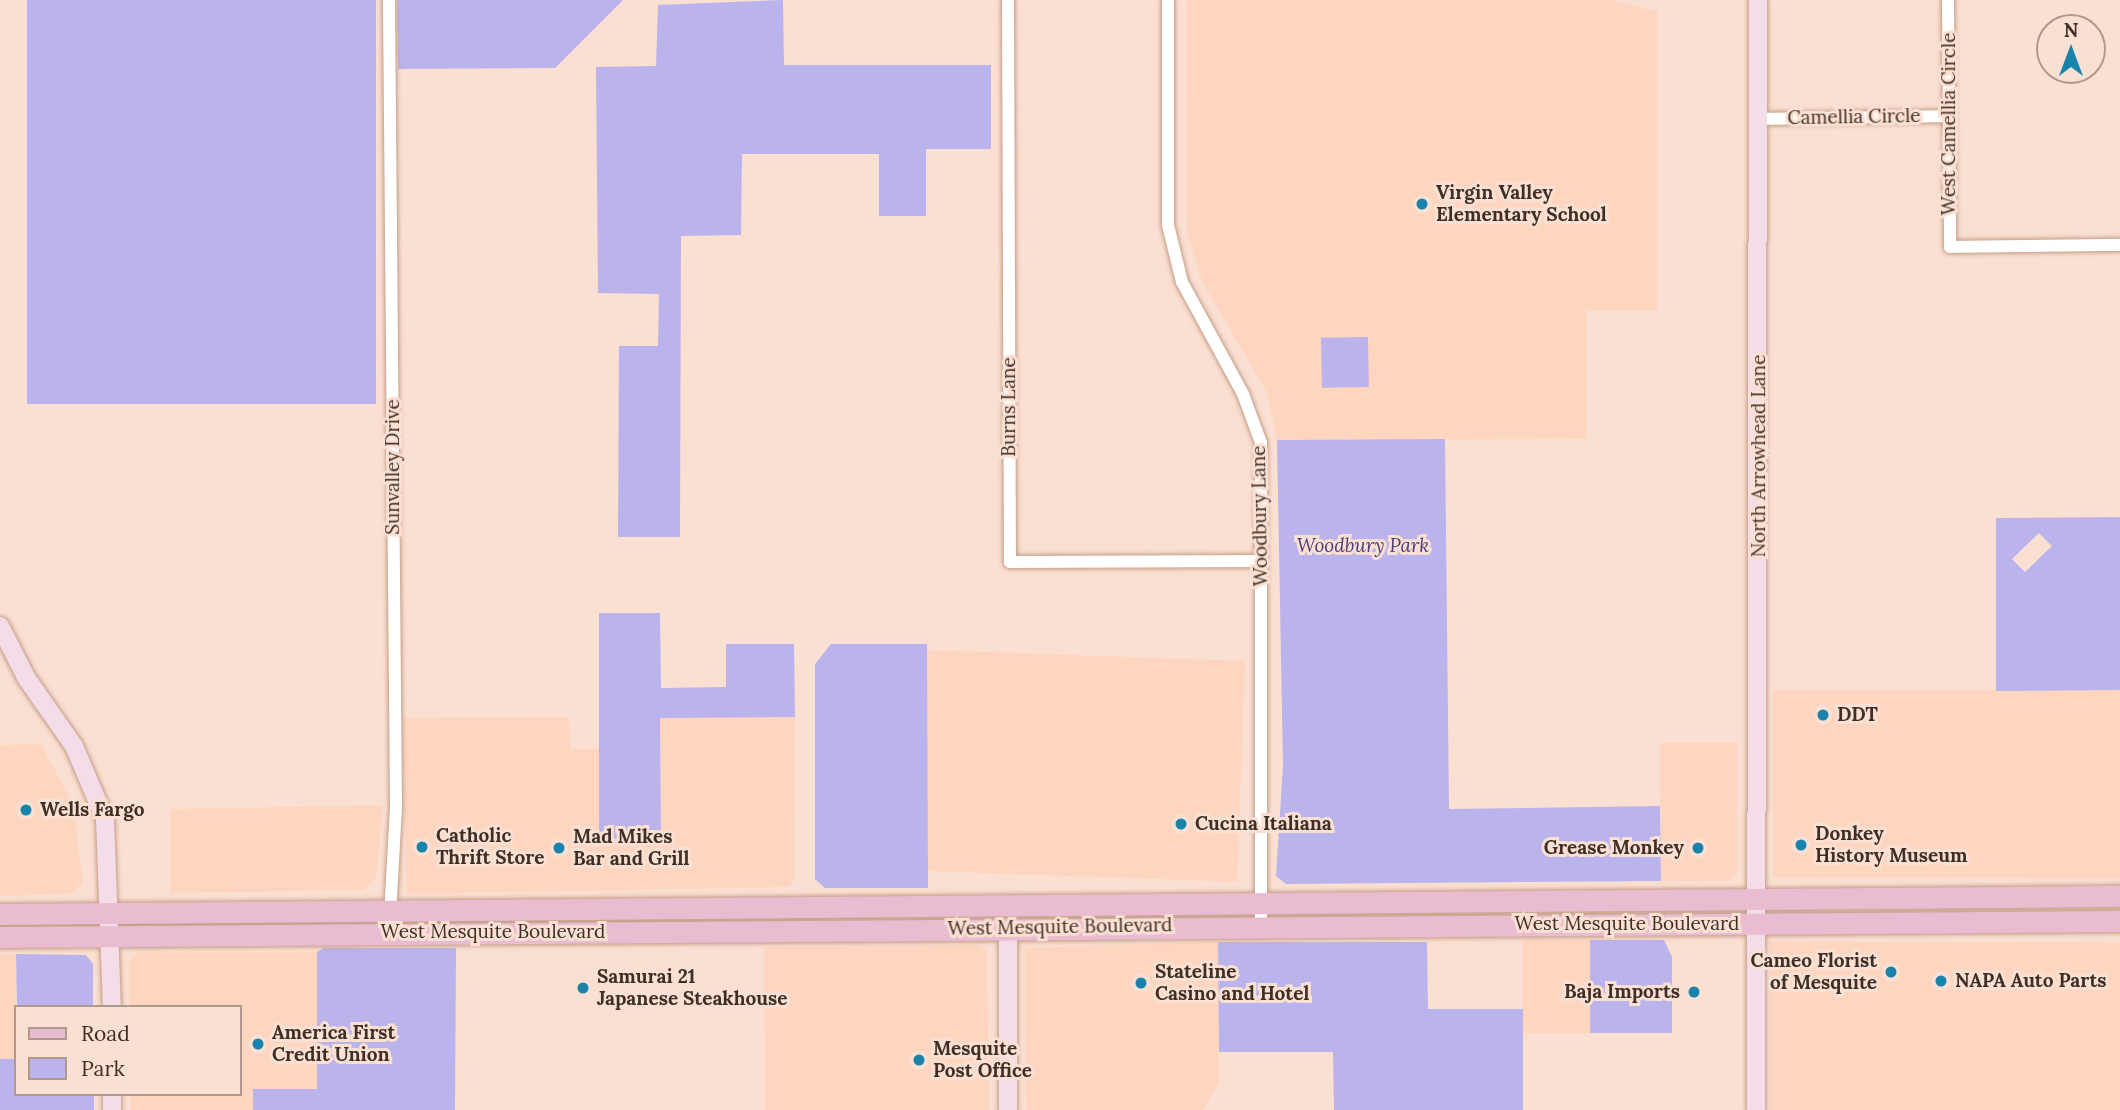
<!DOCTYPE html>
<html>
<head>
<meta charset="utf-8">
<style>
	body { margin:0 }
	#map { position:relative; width:2120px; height:1110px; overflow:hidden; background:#fae0d2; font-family:Lora,serif }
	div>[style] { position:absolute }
	.built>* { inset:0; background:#fed6c0; transform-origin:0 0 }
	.green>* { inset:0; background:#bbb3eb; transform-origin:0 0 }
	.roads { filter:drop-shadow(0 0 2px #c59d87) drop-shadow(0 0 2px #c59d87) }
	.street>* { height:12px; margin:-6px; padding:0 6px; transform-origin:6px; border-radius:6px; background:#fff }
	.secondary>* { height:18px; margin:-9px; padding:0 9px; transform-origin:9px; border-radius:9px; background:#f4dde8 }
	.primary>* { height:21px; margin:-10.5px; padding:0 10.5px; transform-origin:10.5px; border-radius:10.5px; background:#e9bcd1 }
	.dots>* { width:19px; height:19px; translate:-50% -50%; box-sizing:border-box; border:4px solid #fae0d2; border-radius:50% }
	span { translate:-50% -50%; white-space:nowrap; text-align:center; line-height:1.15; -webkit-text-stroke:6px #fae0d2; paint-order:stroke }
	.street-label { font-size:19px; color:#3e2e25 }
	.poi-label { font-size:19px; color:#3e2e25; font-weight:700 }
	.left { translate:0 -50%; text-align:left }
	.right { translate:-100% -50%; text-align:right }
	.park-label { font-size:19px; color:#4b3c80; font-style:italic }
	.legend { position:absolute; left:14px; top:1005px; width:228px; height:91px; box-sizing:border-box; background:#fae0d2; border:2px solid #af998d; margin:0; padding:9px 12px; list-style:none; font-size:21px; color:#3e2e25 }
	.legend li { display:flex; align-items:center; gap:14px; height:35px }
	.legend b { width:35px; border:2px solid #af998d }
	.north { position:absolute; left:2036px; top:14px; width:70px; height:70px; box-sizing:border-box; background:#fae0d2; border:2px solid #af998d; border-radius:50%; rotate:0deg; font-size:19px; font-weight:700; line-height:28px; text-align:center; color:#3e2e25 }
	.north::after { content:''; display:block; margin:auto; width:24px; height:32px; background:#1983ac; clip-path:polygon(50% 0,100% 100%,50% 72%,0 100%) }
</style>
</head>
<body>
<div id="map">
	<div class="built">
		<i style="clip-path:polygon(1186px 0,1612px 0,1657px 11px,1657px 311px,1586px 311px,1586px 439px,1277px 440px,1267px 393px,1202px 281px,1187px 232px)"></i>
		<i style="left:1245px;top:661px;width:221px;height:318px;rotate:92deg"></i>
		<i style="left:2120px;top:690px;width:188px;height:347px;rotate:90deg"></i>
		<i style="clip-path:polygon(569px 717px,570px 749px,599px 749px,599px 844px,661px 844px,660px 717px,795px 717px,794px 881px,789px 887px,407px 894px,402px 718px)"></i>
		<i style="clip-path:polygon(1660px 743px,1737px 743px,1737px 872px,1730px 881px,1661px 881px)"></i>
		<i style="clip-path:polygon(41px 744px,73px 804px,83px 882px,72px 894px,0 896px,0 745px)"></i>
		<i style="clip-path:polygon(383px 805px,376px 879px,364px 890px,170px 893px,170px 809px)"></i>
		<i style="left:1590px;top:940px;width:93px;height:68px;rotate:90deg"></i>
		<i style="clip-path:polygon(1218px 942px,1219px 1083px,1203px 1110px,1026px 1110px,1025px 948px)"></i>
		<i style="left:2120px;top:942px;width:168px;height:350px;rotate:90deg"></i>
		<i style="clip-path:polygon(979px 945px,987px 950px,989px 1110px,765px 1110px,764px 947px)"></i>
		<i style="clip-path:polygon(138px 952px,317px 952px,317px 1089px,254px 1089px,253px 1110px,130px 1110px,130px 1094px,240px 1094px,240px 1007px,129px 1007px,129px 961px)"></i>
		<i style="left:0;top:954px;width:16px;height:105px"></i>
	</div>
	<div class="green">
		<i style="left:27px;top:0;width:349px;height:404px"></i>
		<i style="clip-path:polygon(397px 0,623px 0,555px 68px,398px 69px)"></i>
		<i style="clip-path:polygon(783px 0,784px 65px,991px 65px,991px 149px,926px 149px,926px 216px,879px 216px,879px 154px,742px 154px,741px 235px,681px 236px,680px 537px,618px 537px,619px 346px,658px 346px,659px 294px,598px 293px,596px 67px,656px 66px,658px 5px)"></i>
		<i style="left:1368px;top:337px;width:50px;height:47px;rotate:89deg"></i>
		<i style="clip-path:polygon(1445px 439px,1449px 809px,1660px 806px,1661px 881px,1286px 884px,1276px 876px,1283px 766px,1277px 440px)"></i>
		<i style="clip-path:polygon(evenodd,2120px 517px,2120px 690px,1996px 691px,1996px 518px,2120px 517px,2039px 533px,2052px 546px,2025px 572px,2012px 559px,2039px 533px)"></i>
		<i style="clip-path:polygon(599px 613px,660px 613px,661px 688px,726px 687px,726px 644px,794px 644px,795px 717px,660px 718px,661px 844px,599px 844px)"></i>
		<i style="clip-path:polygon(831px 644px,927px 644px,928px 888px,825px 888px,815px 879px,815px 664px)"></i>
		<i style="clip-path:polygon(1590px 940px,1664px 940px,1672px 957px,1672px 1033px,1590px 1033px)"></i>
		<i style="clip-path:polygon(1218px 942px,1427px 942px,1428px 1009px,1523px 1009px,1523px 1110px,1334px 1110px,1333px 1052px,1219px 1052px)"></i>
		<i style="clip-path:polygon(324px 948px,456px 948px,455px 1110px,253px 1110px,253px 1089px,317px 1089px,317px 952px)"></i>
		<i style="clip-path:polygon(16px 954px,86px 955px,93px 964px,93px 1007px,17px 1007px)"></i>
		<i style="clip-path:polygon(0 1059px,16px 1059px,16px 1094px,94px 1094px,94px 1110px,0 1110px)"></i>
	</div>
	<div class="roads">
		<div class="street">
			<i style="left:1008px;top:0;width:562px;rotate:89.8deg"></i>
			<i style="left:1010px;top:562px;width:251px;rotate:-0.2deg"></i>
			<i style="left:1168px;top:0;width:225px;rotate:90deg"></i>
			<i style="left:1168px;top:225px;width:59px;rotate:76.2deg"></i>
			<i style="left:1182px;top:282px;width:128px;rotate:61.4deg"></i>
			<i style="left:1243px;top:394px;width:52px;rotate:69.8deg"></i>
			<i style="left:1261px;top:443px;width:483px;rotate:90deg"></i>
			<i style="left:1948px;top:0;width:247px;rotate:89.5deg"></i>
			<i style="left:1950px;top:247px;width:170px;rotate:-0.7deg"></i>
			<i style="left:1759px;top:119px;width:190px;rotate:-0.9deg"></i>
			<i style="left:389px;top:933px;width:126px;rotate:-86.8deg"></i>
			<i style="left:396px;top:807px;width:807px;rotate:-90.5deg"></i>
		</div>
		<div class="secondary">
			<i style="left:0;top:626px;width:59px;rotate:63deg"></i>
			<i style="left:27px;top:679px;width:82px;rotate:55deg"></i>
			<i style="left:74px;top:746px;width:79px;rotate:67deg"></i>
			<i style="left:105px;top:819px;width:188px;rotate:87.9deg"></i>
			<i style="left:1008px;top:928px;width:182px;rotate:90deg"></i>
			<i style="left:112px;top:1094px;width:16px;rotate:90deg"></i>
			<i style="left:1756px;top:1110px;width:1110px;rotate:-89.9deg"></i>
		</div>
		<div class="primary">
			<i style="left:0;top:914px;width:2120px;rotate:-0.49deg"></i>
			<i style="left:0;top:937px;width:2120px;rotate:-0.43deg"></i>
		</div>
	</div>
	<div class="dots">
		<i style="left:1422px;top:204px;background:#1983ac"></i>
		<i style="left:1823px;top:715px;background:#1983ac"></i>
		<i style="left:26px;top:810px;background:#1983ac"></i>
		<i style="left:1181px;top:824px;background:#1983ac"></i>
		<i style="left:1801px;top:845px;background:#1983ac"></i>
		<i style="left:422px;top:847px;background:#1983ac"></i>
		<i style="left:559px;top:848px;background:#1983ac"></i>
		<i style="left:1698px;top:848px;background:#1983ac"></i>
		<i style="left:1891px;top:972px;background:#1983ac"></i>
		<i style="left:1941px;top:981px;background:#1983ac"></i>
		<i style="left:1141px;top:983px;background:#1983ac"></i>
		<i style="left:583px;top:988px;background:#1983ac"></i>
		<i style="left:1694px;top:992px;background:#1983ac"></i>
		<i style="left:258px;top:1044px;background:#1983ac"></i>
		<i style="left:919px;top:1060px;background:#1983ac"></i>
	</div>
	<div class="street-label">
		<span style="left:1854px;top:117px;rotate:-1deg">Camellia Circle</span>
		<span style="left:1949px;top:124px;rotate:-90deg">West Camellia Circle</span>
		<span style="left:1009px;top:407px;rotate:-90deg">Burns Lane</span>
		<span style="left:1759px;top:456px;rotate:-90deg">North Arrowhead Lane</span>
		<span style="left:393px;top:467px;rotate:-90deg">Sunvalley Drive</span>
		<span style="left:1260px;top:516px;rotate:-91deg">Woodbury Lane</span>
		<span style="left:1627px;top:924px">West Mesquite Boulevard</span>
		<span style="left:1060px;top:927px;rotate:-1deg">West Mesquite Boulevard</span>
		<span style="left:493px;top:932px">West Mesquite Boulevard</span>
	</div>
	<div class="poi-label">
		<span class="left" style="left:1436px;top:204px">Virgin Valley<br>Elementary School</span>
		<span class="left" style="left:1837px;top:715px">DDT</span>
		<span class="left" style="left:40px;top:810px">Wells Fargo</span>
		<span class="left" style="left:1195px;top:824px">Cucina Italiana</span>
		<span class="left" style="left:1815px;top:845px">Donkey<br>History Museum</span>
		<span class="left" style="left:436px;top:847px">Catholic<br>Thrift Store</span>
		<span class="left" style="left:573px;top:848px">Mad Mikes<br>Bar and Grill</span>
		<span class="right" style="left:1684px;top:848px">Grease Monkey</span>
		<span class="right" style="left:1877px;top:972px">Cameo Florist<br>of Mesquite</span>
		<span class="left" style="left:1155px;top:983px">Stateline<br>Casino and Hotel</span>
		<span class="left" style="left:597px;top:988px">Samurai 21<br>Japanese Steakhouse</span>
		<span class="left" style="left:1955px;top:981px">NAPA Auto Parts</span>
		<span class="right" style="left:1680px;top:992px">Baja Imports</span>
		<span class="left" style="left:272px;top:1044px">America First<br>Credit Union</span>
		<span class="left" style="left:933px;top:1060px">Mesquite<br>Post Office</span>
	</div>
	<div class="park-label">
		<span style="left:1363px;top:546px">Woodbury Park</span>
	</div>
	<ul class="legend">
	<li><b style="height:9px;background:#e9bcd1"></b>Road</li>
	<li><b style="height:19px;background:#bbb3eb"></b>Park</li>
	</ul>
	<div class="north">N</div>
</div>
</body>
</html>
